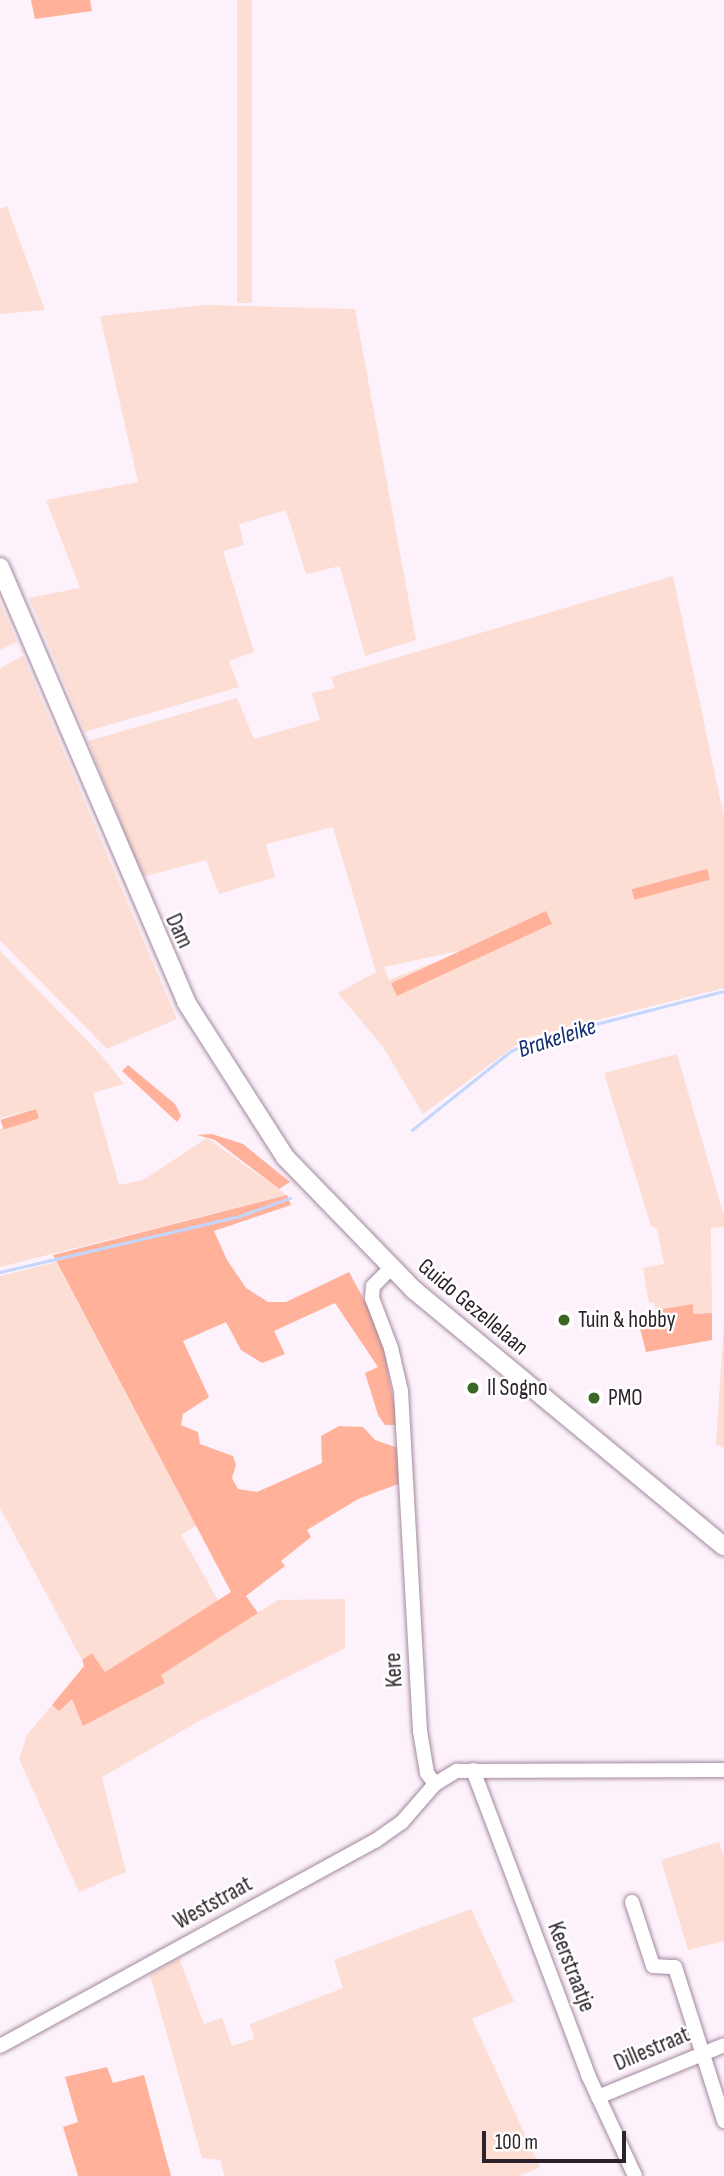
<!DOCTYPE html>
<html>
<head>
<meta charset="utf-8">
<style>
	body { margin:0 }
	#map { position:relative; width:724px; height:2176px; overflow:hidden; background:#fdf2fb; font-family:"Sofia Sans Condensed",sans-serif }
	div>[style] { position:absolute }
	.green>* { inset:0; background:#fcded5; transform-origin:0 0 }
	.forest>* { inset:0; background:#ffb19a; transform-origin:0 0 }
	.stream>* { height:2.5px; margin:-1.25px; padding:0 1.25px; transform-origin:1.25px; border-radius:1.25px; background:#c3d6fd }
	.roads { filter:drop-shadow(0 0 2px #a2889e) drop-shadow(0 0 2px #a2889e) }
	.minor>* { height:14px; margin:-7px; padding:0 7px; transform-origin:7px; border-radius:7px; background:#fff }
	.major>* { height:18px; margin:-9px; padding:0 9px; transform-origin:9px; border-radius:9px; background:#fff }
	.dots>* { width:19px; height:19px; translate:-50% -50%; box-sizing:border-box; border:4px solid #fff; border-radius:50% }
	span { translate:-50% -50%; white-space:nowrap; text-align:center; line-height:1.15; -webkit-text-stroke:5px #fff; paint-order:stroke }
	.street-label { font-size:23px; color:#2d222b }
	.poi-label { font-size:23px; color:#2d222b }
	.left { translate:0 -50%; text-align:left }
	.water-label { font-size:24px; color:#132b73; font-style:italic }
	.scale { position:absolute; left:482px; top:2131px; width:144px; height:32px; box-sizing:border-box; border:4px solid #2d222b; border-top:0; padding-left:9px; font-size:21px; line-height:24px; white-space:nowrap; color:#2d222b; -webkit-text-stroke:5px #fff; paint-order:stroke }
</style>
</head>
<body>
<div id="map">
	<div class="green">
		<i style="left:237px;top:0;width:15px;height:303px"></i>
		<i style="clip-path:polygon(7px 206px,45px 310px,0 314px,0 209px)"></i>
		<i style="clip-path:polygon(205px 305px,355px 309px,416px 640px,365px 656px,340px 566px,306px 574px,286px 510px,239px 524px,244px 545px,223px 551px,254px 652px,229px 661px,239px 687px,85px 732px,29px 598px,80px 588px,46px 500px,138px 482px,100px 316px)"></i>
		<i style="clip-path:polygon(evenodd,673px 576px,724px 817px,724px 988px,526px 1038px,423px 1114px,383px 1047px,338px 993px,376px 972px,333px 827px,266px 844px,275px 877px,219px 894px,206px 860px,142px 877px,88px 741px,237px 698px,254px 739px,320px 720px,312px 693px,335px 688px,331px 677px,673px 576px,706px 869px,709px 880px,636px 899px,706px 869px,673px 576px,468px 949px,389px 980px,384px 967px,468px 949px)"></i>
		<i style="clip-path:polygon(0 603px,17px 642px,0 650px)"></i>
		<i style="clip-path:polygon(23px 656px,177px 1019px,107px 1049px,0 940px,0 668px)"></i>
		<i style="clip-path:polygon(0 951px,102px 1056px,124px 1084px,93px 1093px,119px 1185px,143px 1180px,207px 1138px,287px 1195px,0 1267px,0 1129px,39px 1119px,36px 1109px,0 1118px)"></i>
		<i style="clip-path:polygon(677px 1054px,724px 1216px,724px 1227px,711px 1228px,712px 1313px,693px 1314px,692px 1304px,656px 1310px,654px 1302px,649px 1303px,643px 1268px,664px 1264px,657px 1229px,651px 1226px,604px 1073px)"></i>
		<i style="clip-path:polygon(56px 1262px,196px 1526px,181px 1535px,218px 1600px,105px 1672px,92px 1653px,82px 1660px,0 1508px,0 1276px)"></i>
		<i style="clip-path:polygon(724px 1322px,724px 1448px,716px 1444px)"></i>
		<i style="clip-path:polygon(345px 1599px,345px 1648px,201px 1720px,102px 1777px,126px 1872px,79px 1892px,19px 1759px,27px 1735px,52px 1705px,59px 1710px,72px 1698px,83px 1726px,165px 1683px,161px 1675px,278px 1600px)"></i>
		<i style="clip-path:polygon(719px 1842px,724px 1857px,724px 1941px,688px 1950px,661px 1860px)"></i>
		<i style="clip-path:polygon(471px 1909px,514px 2001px,472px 2019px,540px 2167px,520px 2176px,224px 2176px,221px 2160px,202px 2158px,150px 1975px,179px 1958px,204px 2024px,222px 2018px,232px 2046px,254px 2039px,250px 2024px,343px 1988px,334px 1960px)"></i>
	</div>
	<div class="forest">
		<i style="clip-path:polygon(31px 0,90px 0,92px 11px,35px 19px)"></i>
		<i style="left:707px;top:869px;width:11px;height:78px;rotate:75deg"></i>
		<i style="left:546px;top:911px;width:14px;height:171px;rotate:65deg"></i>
		<i style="clip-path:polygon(128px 1065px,175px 1104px,181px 1116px,177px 1122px,122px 1071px)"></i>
		<i style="left:36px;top:1109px;width:10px;height:37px;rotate:73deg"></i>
		<i style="clip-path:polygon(212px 1134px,243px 1144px,290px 1182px,279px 1189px,215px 1140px,197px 1135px)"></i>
		<i style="clip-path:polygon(287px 1195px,291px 1205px,214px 1231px,227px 1260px,246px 1288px,268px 1302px,286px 1302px,349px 1272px,380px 1329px,398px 1425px,385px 1425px,378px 1415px,365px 1373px,378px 1367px,335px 1303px,274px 1331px,285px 1354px,262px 1363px,241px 1350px,226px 1322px,183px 1341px,209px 1397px,183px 1414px,181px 1425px,198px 1432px,200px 1444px,233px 1456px,236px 1465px,232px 1478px,238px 1489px,257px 1492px,322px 1463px,321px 1436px,339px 1426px,363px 1427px,375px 1440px,398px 1448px,401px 1483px,358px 1499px,307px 1530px,311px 1537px,281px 1561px,285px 1566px,246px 1596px,258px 1613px,161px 1675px,165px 1683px,83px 1726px,72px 1699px,59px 1711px,52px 1705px,84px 1666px,82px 1660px,92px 1653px,105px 1672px,231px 1592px,53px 1255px)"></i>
		<i style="clip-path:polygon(693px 1304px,693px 1314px,712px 1313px,712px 1340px,646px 1352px,638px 1321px,657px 1318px,656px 1310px)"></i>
		<i style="clip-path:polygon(107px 2067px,113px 2083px,144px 2075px,171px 2176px,78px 2176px,63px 2127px,78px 2122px,65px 2077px)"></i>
	</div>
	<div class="stream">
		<i style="left:412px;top:1130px;width:127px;rotate:-38.6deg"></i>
		<i style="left:511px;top:1051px;width:25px;rotate:-26deg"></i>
		<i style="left:534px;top:1040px;width:196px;rotate:-14.5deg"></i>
		<i style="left:0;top:1272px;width:243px;rotate:-13.1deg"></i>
		<i style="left:237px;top:1217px;width:56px;rotate:-19.7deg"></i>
	</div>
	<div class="roads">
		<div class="minor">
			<i style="left:390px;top:1269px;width:24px;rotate:135deg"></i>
			<i style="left:373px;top:1286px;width:12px;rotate:95deg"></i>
			<i style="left:372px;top:1298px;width:53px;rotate:69.2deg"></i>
			<i style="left:391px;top:1348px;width:44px;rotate:76.9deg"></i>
			<i style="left:401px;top:1391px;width:341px;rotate:86.8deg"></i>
			<i style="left:420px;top:1731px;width:43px;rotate:80.5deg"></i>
			<i style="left:427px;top:1773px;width:14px;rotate:54deg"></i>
			<i style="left:473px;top:1770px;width:326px;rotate:69.3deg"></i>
			<i style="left:588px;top:2075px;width:111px;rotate:65deg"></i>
			<i style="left:632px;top:1902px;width:67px;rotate:71.8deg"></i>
			<i style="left:653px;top:1966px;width:22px;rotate:3deg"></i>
			<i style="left:675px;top:1967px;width:162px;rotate:72.3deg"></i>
			<i style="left:0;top:2046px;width:427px;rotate:-28.7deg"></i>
			<i style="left:375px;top:1841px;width:33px;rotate:-35deg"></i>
			<i style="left:402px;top:1822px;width:50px;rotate:-49deg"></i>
			<i style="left:435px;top:1784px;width:26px;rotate:-31deg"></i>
			<i style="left:457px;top:1771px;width:267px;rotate:-0.2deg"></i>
			<i style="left:598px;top:2097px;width:136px;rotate:-22.4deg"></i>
		</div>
		<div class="major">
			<i style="left:0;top:567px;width:473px;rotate:66.8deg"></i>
			<i style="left:186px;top:1002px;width:184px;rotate:57.4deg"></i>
			<i style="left:285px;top:1157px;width:185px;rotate:45.9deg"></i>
			<i style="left:414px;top:1290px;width:402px;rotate:39.6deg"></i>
		</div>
	</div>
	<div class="dots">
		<i style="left:564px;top:1320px;background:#3b6724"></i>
		<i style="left:473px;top:1388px;background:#3b6724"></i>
		<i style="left:594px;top:1398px;background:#3b6724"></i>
	</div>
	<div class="street-label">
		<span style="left:179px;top:931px;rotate:65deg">Dam</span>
		<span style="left:473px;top:1307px;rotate:40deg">Guido Gezellelaan</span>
		<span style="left:394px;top:1670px;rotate:-93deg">Kere</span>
		<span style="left:213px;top:1903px;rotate:-29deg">Weststraat</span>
		<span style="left:571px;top:1967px;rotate:69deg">Keerstraatje</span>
		<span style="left:652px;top:2049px;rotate:-23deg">Dillestraat</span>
	</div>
	<div class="poi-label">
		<span class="left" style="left:578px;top:1320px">Tuin &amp; hobby</span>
		<span class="left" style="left:487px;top:1388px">Il Sogno</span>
		<span class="left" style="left:608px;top:1398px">PMO</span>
	</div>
	<div class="water-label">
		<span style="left:557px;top:1038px;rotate:-18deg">Brakeleike</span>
	</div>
	<div class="scale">100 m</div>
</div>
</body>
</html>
